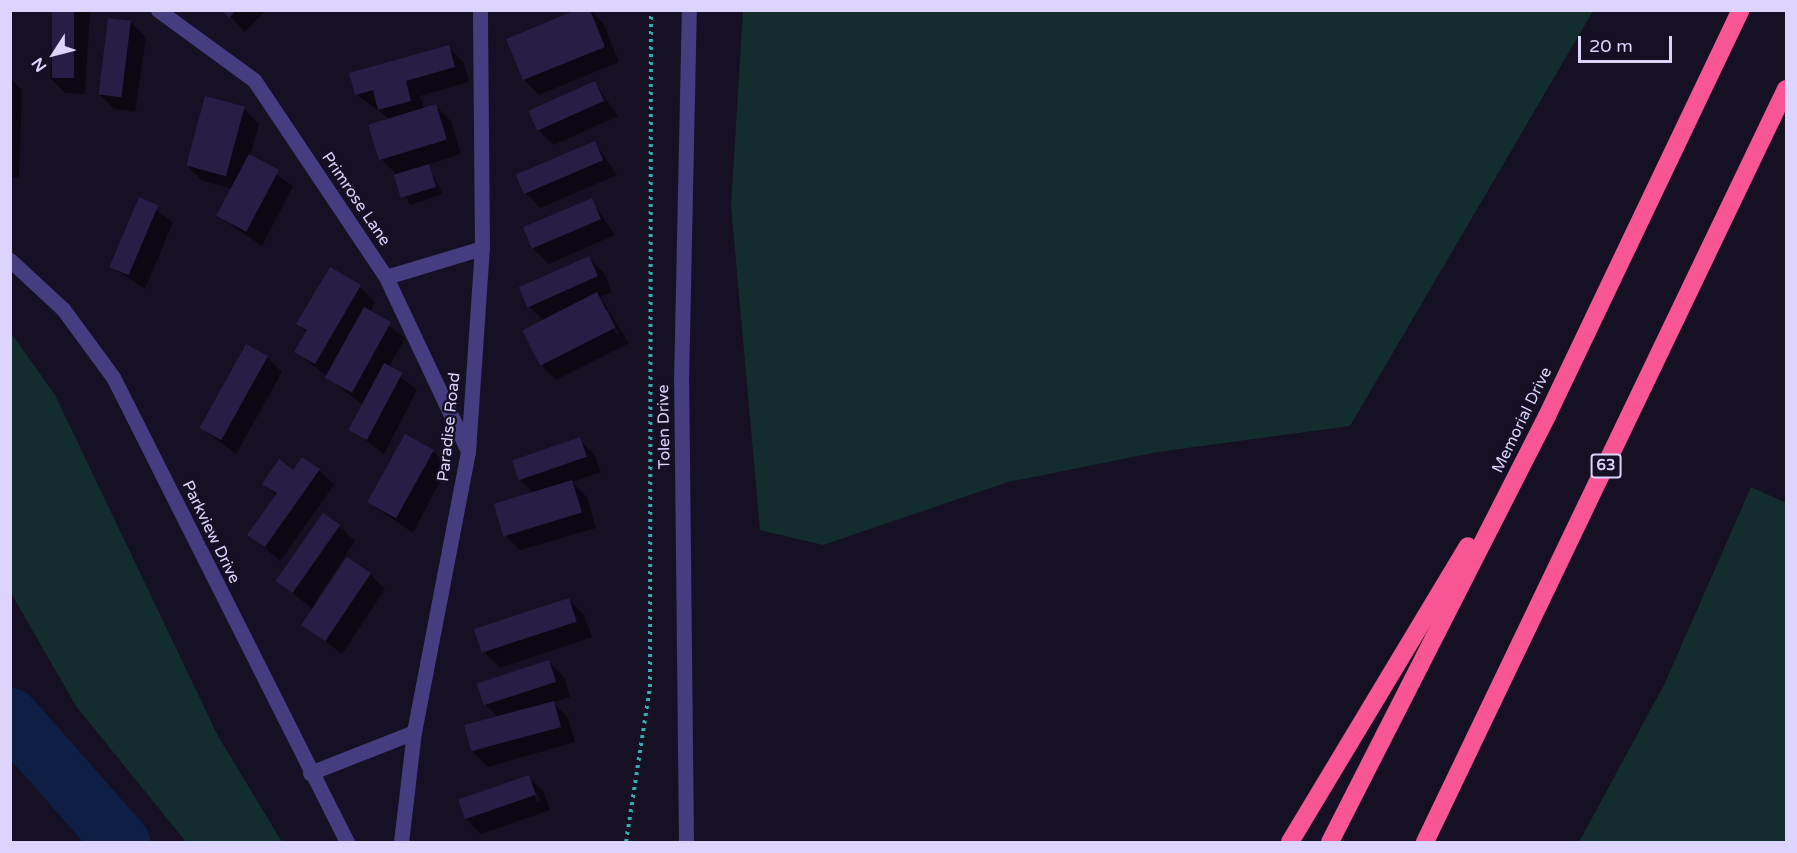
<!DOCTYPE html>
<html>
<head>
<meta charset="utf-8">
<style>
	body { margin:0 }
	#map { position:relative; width:1797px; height:853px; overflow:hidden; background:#151024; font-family:"Varela Round",sans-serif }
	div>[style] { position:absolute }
	.green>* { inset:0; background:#132c2d }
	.shadow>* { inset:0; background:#0007 }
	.river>* { height:57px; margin:-28.5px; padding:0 28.5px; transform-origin:28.5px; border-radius:28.5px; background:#0e1e44 }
	.building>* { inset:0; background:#281d44; transform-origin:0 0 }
	.path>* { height:4px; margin-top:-2px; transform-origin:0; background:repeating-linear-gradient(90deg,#35adb0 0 3px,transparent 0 7.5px) }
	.minor>* { height:15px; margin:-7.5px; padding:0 7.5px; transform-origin:7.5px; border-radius:7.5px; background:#453d80 }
	.highway>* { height:18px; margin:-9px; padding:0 9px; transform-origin:9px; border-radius:9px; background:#f75594 }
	span { translate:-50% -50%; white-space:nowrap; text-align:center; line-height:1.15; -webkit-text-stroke:5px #151024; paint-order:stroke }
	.shield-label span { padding:2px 4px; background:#151024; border:2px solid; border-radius:4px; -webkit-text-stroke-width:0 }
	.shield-label { font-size:15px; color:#ddd4fd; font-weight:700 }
	.street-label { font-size:16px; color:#ddd4fd }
	.frame { position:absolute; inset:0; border:12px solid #ddd4fd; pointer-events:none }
	.north { position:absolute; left:24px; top:24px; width:60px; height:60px; -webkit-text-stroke:4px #151024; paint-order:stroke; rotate:234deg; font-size:16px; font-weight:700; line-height:24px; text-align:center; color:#ddd4fd }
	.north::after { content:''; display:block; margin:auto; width:21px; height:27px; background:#ddd4fd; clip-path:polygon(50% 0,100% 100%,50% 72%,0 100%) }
	.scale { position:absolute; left:1578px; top:36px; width:94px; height:27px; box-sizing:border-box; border:3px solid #ddd4fd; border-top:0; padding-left:8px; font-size:18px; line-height:21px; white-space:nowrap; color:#ddd4fd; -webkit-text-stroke:4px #151024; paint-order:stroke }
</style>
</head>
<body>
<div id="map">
	<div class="green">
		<i style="clip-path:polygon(743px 11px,743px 10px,1593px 11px,1350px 426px,1158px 452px,1008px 482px,823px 545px,760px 530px,731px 205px)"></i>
		<i style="clip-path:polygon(11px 333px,55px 395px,218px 736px,282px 842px,186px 842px,76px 706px,11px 593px)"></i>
		<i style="clip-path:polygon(1751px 487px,1786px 503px,1786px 842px,1579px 842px,1664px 685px)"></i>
	</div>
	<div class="shadow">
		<i style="clip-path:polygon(54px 10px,90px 10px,85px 94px,65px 93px,50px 78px)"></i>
		<i style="clip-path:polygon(224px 10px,266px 10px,245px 32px)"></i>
		<i style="clip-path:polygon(580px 10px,591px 10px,603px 23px,619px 62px,539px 95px,524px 80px,508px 40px)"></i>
		<i style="clip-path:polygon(131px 22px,146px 38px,135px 112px,114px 109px,99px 94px)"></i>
		<i style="clip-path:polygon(448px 47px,463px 62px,469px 82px,420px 96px,424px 110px,436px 106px,451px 121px,461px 154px,427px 165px,443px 194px,410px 205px,398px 176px,381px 159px,391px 120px,357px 95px,351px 74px)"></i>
		<i style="clip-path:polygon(10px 78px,22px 90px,19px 178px,10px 177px)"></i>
		<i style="clip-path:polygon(595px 83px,618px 116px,554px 145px,538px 130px)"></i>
		<i style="clip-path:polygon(244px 109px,259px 124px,250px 156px,293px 186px,262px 246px,218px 216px,232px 189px,201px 180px,186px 164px)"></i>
		<i style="clip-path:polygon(594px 142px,617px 175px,540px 208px,525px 192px,517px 175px)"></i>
		<i style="clip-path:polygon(140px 199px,173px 222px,145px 289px,112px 267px)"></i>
		<i style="clip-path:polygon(591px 200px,615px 235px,549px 264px,533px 249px)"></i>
		<i style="clip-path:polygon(evenodd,589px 258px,604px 273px,612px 292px,600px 297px,629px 343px,556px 380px,541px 365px,524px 331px,544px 321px,529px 306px,589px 258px,604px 310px,608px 310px,619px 334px,617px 335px,604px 310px)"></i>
		<i style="clip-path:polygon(330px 269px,360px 287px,375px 302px,370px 312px,405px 338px,389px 367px,417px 390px,384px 454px,351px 429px,364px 406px,296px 352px,307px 333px,298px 324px)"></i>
		<i style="clip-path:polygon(267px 357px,282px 372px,236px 454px,201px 428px)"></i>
		<i style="clip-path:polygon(579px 439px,594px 454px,601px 472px,572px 482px,587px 497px,596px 528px,520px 550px,505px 535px,534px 493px,520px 480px)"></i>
		<i style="clip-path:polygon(433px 451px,448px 466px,413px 533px,370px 503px)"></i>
		<i style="clip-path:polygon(319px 470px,334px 485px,280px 561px,249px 534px,277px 496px,264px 483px,294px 472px)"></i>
		<i style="clip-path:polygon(339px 526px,355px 541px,317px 599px,370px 574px,385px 589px,342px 654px,304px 625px,314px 610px,280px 583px)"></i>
		<i style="clip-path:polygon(569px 600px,584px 615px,592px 637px,500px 668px,485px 653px)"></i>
		<i style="clip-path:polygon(549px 662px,564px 677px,570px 697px,553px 702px,568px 718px,575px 742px,488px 767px,472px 751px,499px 718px,485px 704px)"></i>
		<i style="clip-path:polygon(evenodd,528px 777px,544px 792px,550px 810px,481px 834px,466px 819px,528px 777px,534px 793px,537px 793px,540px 801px,537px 802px,534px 793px)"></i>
	</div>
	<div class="river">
		<i style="left:10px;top:716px;width:168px;rotate:48.6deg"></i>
	</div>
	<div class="building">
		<i style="left:52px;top:10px;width:22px;height:68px"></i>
		<i style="clip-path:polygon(222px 10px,236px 10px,229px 18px)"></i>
		<i style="clip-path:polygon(576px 10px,590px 10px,605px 47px,523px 80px,506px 39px)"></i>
		<i style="left:108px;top:18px;width:23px;height:77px;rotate:7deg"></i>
		<i style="clip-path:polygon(449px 45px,455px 67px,406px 81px,411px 101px,378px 110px,373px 90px,355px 95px,349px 73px)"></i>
		<i style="left:595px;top:81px;width:22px;height:73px;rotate:66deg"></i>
		<i style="left:205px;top:96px;width:41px;height:72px;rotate:15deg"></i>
		<i style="left:436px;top:104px;width:37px;height:71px;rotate:73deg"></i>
		<i style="left:595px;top:141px;width:21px;height:86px;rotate:67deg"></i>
		<i style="left:249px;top:154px;width:34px;height:70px;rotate:28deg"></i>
		<i style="left:429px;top:164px;width:24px;height:37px;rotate:73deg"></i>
		<i style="left:139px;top:197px;width:21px;height:76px;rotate:23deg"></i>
		<i style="left:592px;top:198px;width:23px;height:75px;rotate:67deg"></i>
		<i style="left:589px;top:256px;width:22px;height:77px;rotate:66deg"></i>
		<i style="clip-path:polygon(330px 267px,361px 285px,315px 364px,294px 352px,307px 330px,296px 324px)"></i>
		<i style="left:597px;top:292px;width:40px;height:84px;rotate:63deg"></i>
		<i style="left:364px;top:307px;width:31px;height:81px;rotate:29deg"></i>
		<i style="left:246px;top:344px;width:25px;height:96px;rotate:29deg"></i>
		<i style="left:384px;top:363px;width:21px;height:76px;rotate:28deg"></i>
		<i style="left:405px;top:434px;width:33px;height:78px;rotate:29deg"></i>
		<i style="left:580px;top:437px;width:21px;height:72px;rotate:71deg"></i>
		<i style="clip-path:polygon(302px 457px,320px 469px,265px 547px,247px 535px,277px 493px,262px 484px,279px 459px,293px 470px)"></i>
		<i style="left:572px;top:480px;width:34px;height:82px;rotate:73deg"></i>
		<i style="left:323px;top:513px;width:21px;height:83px;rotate:35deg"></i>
		<i style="left:347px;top:557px;width:29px;height:82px;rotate:34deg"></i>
		<i style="left:569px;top:598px;width:25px;height:100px;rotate:72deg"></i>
		<i style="left:549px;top:660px;width:23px;height:76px;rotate:72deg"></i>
		<i style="left:554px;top:701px;width:27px;height:93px;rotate:75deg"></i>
		<i style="left:529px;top:775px;width:21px;height:75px;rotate:71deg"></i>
	</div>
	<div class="path">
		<i style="left:626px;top:842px;width:157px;rotate:-81.2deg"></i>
		<i style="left:650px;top:687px;width:677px;rotate:-89.92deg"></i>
	</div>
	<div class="minor">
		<i style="left:158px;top:10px;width:119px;rotate:36.1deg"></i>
		<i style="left:254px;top:80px;width:237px;rotate:56.2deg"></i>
		<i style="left:386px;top:277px;width:190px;rotate:64.8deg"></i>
		<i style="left:10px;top:260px;width:72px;rotate:42.8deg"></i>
		<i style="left:63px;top:309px;width:84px;rotate:53.7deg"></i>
		<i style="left:113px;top:377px;width:521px;rotate:63.29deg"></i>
		<i style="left:386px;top:277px;width:100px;rotate:-16.8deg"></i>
		<i style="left:310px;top:773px;width:112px;rotate:-21.5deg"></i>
		<i style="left:401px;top:842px;width:111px;rotate:-83.3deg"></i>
		<i style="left:414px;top:732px;width:285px;rotate:-79.1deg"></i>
		<i style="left:468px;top:452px;width:204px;rotate:-86.1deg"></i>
		<i style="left:482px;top:248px;width:238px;rotate:-90.5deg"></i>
		<i style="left:686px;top:842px;width:459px;rotate:-90.6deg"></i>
		<i style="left:681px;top:383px;width:373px;rotate:-88.8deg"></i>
	</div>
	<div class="highway">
		<i style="left:1290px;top:842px;width:345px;rotate:-59deg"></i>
		<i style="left:1330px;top:842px;width:478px;rotate:-63deg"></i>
		<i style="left:1547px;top:416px;width:450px;rotate:-64.5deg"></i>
		<i style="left:1425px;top:842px;width:835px;rotate:-64.39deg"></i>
	</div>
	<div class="shield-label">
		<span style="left:1606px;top:466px">63</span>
	</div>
	<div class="street-label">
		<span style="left:356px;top:199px;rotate:56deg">Primrose Lane</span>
		<span style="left:1522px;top:420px;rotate:-64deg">Memorial Drive</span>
		<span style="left:449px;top:427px;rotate:-84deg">Paradise Road</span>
		<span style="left:664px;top:427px;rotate:-91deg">Tolen Drive</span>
		<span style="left:211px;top:532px;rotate:64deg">Parkview Drive</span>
	</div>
	<div class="frame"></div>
	<div class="north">N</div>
	<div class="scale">20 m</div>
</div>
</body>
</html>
